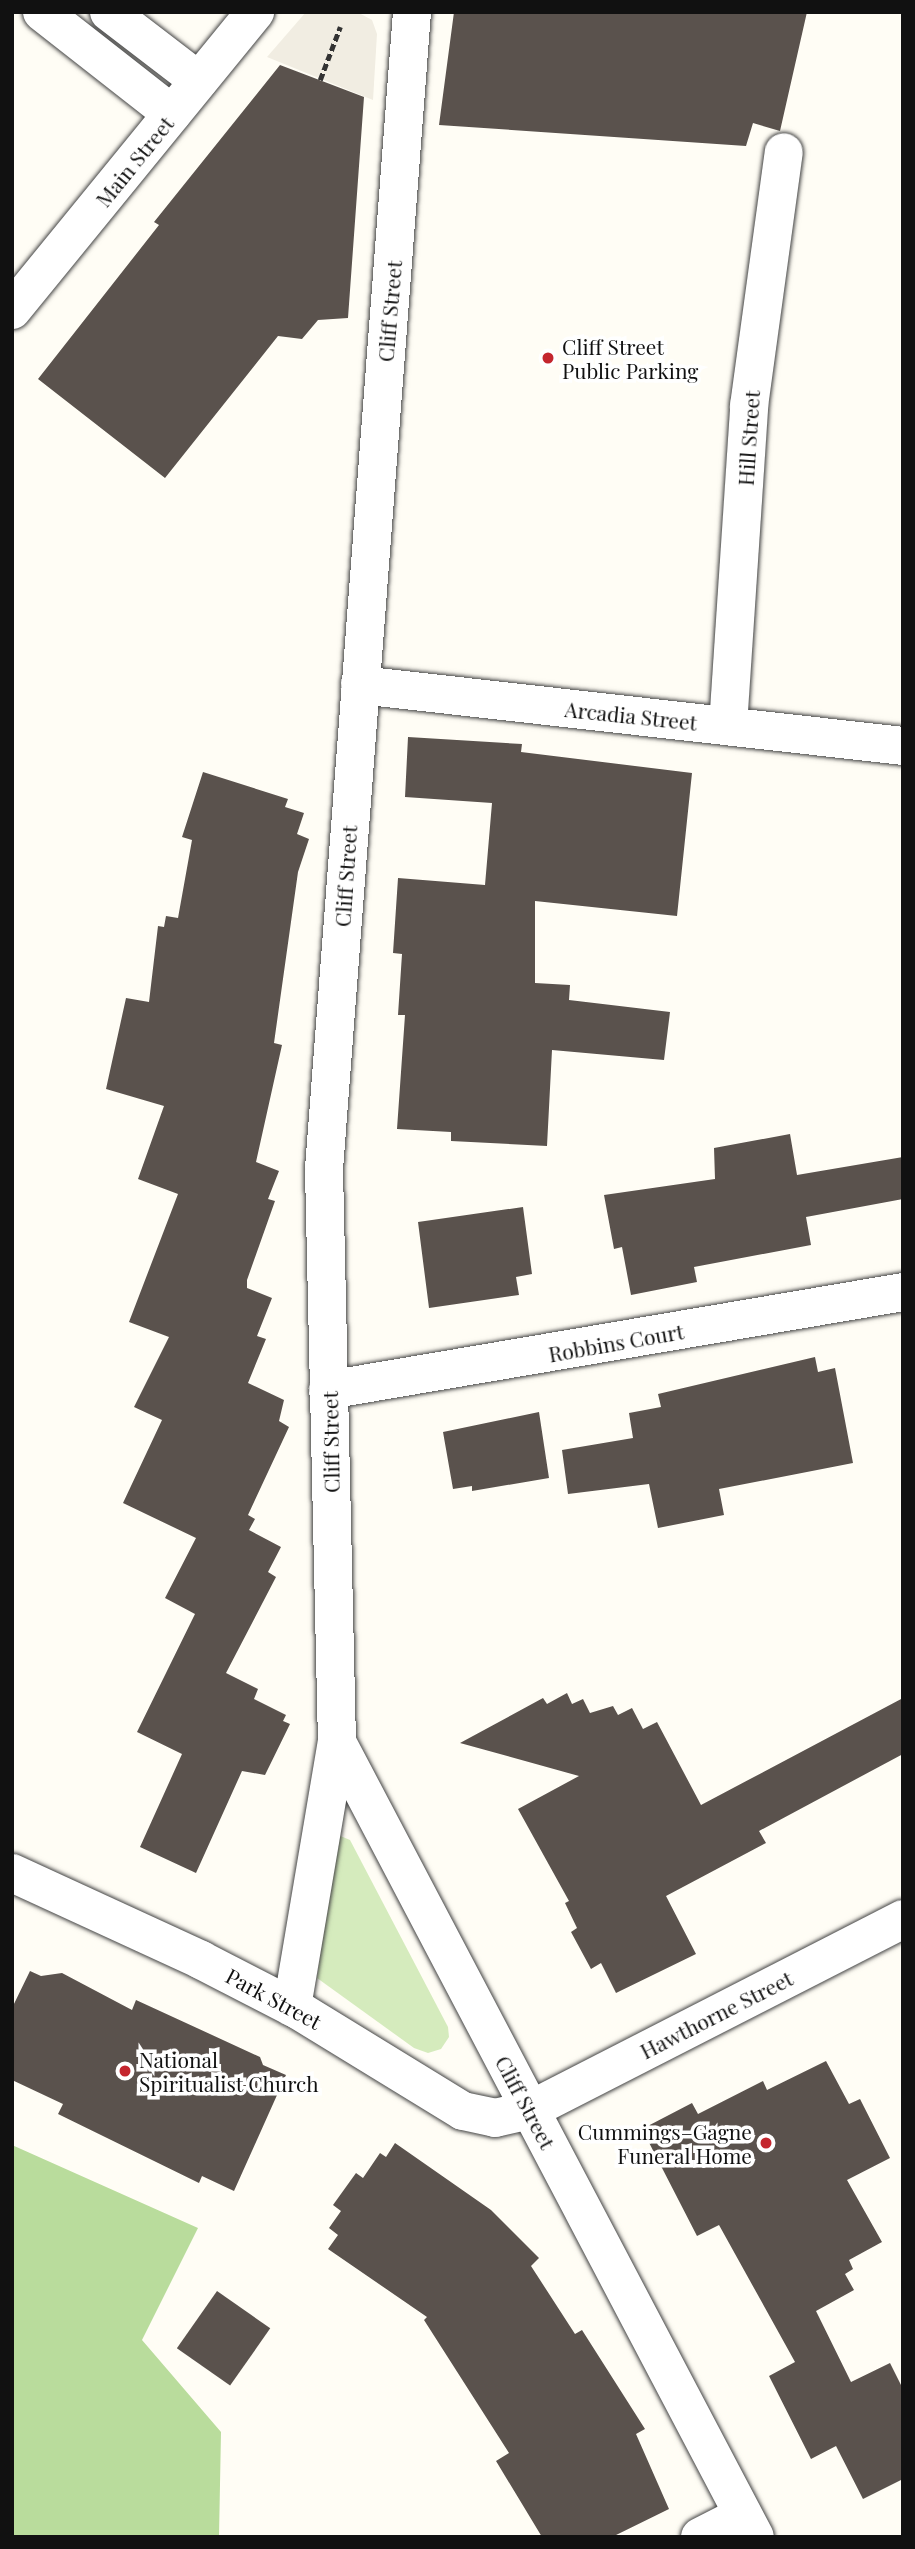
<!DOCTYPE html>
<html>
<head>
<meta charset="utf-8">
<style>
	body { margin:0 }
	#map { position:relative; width:915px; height:2549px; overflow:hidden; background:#fffdf5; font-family:"Playfair Display",serif }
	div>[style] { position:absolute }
	.green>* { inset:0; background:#d5ebbd }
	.forest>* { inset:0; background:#b9dc9c }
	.plaza>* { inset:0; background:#f1ede2 }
	.building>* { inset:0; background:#5a524d; transform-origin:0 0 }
	.path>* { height:4.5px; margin-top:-2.25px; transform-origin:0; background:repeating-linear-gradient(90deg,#333 0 7px,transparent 0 10.5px) }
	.roads { filter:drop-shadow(0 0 2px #444) drop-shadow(0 0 2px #444) }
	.street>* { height:38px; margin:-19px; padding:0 19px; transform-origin:19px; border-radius:19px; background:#fff }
	.dots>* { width:19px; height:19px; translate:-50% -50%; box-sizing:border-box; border:4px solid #fff; border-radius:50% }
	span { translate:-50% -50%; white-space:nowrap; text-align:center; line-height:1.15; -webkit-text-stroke:7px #fff; paint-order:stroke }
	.street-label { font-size:21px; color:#111 }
	.poi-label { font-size:21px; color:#111 }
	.left { translate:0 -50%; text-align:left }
	.right { translate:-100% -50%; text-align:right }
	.frame { position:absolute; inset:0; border:14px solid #111; pointer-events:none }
</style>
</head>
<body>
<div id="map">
	<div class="green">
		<i style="clip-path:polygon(338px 1835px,350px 1840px,448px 2027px,449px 2037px,441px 2049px,428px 2053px,414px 2048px,317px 1978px)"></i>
	</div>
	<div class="forest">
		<i style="clip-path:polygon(12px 2145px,198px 2228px,142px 2340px,221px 2432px,219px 2537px,12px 2537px)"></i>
	</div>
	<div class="plaza">
		<i style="clip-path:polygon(306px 12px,357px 12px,372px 20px,377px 34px,373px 100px,267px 57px)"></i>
	</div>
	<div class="building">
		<i style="clip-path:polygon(454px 12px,807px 12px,780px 131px,753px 123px,746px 146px,439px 125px)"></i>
		<i style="clip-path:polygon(280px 65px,364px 97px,348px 318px,318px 320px,302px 339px,278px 336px,165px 478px,38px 379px,159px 225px,154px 222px)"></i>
		<i style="clip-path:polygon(408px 737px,522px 744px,521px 752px,692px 773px,677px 916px,535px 901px,535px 983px,570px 985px,569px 1000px,670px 1012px,664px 1060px,552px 1050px,547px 1146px,451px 1141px,451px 1132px,397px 1129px,405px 1015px,398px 1015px,402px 954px,393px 953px,398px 878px,485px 885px,492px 803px,405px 797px)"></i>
		<i style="clip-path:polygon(203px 772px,288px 799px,285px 807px,304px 813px,297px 834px,309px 839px,298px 872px,274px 1043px,282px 1045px,256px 1162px,279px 1171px,268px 1199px,275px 1201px,247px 1280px,247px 1288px,272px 1298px,257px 1336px,266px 1339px,248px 1383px,284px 1400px,279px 1421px,289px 1427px,248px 1515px,255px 1519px,249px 1530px,281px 1547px,268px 1572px,276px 1577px,226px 1673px,258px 1689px,254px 1699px,286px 1715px,283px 1721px,290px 1724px,265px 1775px,242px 1771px,196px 1873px,140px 1847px,182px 1754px,137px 1732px,195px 1614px,165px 1598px,196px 1538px,123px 1503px,162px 1420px,134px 1407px,169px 1337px,129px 1322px,178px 1194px,138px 1179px,164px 1106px,106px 1089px,126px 998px,149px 1002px,158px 926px,164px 927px,166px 916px,178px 918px,192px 840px,182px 837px)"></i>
		<i style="clip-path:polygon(790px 1134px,797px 1175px,903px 1157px,903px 1199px,806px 1217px,811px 1245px,694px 1267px,697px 1282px,631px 1295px,622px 1247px,614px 1249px,604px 1195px,715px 1179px,714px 1148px)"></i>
		<i style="clip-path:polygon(523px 1207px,532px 1274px,516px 1277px,519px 1295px,429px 1308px,418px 1222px)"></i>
		<i style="clip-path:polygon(815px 1357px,818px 1372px,835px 1368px,853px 1463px,719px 1489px,724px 1515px,658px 1528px,649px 1484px,568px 1494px,562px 1450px,633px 1438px,629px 1413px,661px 1407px,658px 1394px)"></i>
		<i style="clip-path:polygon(539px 1412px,549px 1478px,472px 1491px,472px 1486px,453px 1489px,443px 1432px)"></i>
		<i style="clip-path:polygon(567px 1693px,572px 1704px,583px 1699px,590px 1713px,613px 1706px,618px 1715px,632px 1708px,643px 1729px,657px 1722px,701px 1805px,903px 1698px,903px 1754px,759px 1831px,766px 1843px,666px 1896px,696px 1954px,616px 1993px,601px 1963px,591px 1969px,571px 1932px,577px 1928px,565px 1903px,569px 1901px,518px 1809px,579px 1776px,460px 1743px,543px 1698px,547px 1704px)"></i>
		<i style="clip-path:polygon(30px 1971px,41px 1976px,62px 1973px,132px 2010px,136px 2000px,260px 2057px,263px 2065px,286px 2075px,234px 2191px,202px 2176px,199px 2183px,58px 2114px,63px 2104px,12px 2080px,12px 2008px)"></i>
		<i style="clip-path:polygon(826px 2061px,849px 2104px,860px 2099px,890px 2158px,847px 2180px,882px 2242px,849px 2260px,853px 2269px,845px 2274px,854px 2290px,816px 2311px,851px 2382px,890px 2363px,903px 2389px,903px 2479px,863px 2499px,836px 2446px,811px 2459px,769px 2376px,795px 2362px,719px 2225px,697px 2236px,642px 2129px,692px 2103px,698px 2114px,763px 2081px,767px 2090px)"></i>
		<i style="clip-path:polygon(395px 2143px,491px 2210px,539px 2258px,531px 2266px,575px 2334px,582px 2330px,645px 2429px,636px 2434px,669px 2509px,612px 2537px,542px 2537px,496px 2461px,509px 2453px,424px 2320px,427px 2317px,328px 2249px,338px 2235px,329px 2228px,341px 2211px,333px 2205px,356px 2173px,363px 2178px,380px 2153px,386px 2157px)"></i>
		<i style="left:217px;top:2291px;width:65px;height:70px;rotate:35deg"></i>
	</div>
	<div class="path">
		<i style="left:320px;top:80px;width:57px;rotate:-69.3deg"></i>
	</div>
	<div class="roads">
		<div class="street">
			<i style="left:42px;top:12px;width:165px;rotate:38.1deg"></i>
			<i style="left:109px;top:12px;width:113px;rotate:37.5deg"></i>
			<i style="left:412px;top:12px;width:1161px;rotate:94.35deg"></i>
			<i style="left:324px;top:1170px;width:572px;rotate:88.7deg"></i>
			<i style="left:337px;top:1742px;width:898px;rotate:62.27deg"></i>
			<i style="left:12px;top:310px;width:385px;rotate:-50.8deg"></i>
			<i style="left:360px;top:685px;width:546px;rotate:6.41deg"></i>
			<i style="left:728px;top:726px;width:321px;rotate:-86.2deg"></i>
			<i style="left:749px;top:406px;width:256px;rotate:-82.2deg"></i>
			<i style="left:328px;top:1390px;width:583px;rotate:-9.67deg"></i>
			<i style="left:12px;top:1873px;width:208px;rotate:24.7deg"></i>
			<i style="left:201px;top:1960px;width:109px;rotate:27.3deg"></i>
			<i style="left:298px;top:2010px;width:193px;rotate:31.5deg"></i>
			<i style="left:463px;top:2111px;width:33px;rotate:12deg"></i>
			<i style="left:495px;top:2118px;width:36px;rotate:-13deg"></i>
			<i style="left:530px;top:2110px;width:419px;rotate:-27.1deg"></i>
			<i style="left:292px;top:2007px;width:269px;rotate:-80.4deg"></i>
			<i style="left:700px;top:2537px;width:48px;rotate:-27.1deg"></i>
		</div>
	</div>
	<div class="dots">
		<i style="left:548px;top:358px;background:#c4262e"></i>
		<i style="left:125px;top:2071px;background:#c4262e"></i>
		<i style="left:766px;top:2143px;background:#c4262e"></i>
	</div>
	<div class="street-label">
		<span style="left:134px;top:161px;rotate:-51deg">Main Street</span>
		<span style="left:389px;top:311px;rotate:-85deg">Cliff Street</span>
		<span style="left:748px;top:438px;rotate:-86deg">Hill Street</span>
		<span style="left:631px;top:715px;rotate:6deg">Arcadia Street</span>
		<span style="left:345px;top:876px;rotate:-86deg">Cliff Street</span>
		<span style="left:616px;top:1342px;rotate:-10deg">Robbins Court</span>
		<span style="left:330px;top:1442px;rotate:-91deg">Cliff Street</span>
		<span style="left:274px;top:1998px;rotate:28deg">Park Street</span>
		<span style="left:716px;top:2014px;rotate:-27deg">Hawthorne Street</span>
		<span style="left:526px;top:2102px;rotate:62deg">Cliff Street</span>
	</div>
	<div class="poi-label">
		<span class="left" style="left:562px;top:358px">Cliff Street<br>Public Parking</span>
		<span class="left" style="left:139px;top:2071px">National<br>Spiritualist Church</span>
		<span class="right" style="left:752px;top:2143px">Cummings–Gagne<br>Funeral Home</span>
	</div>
	<div class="frame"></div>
</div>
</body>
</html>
